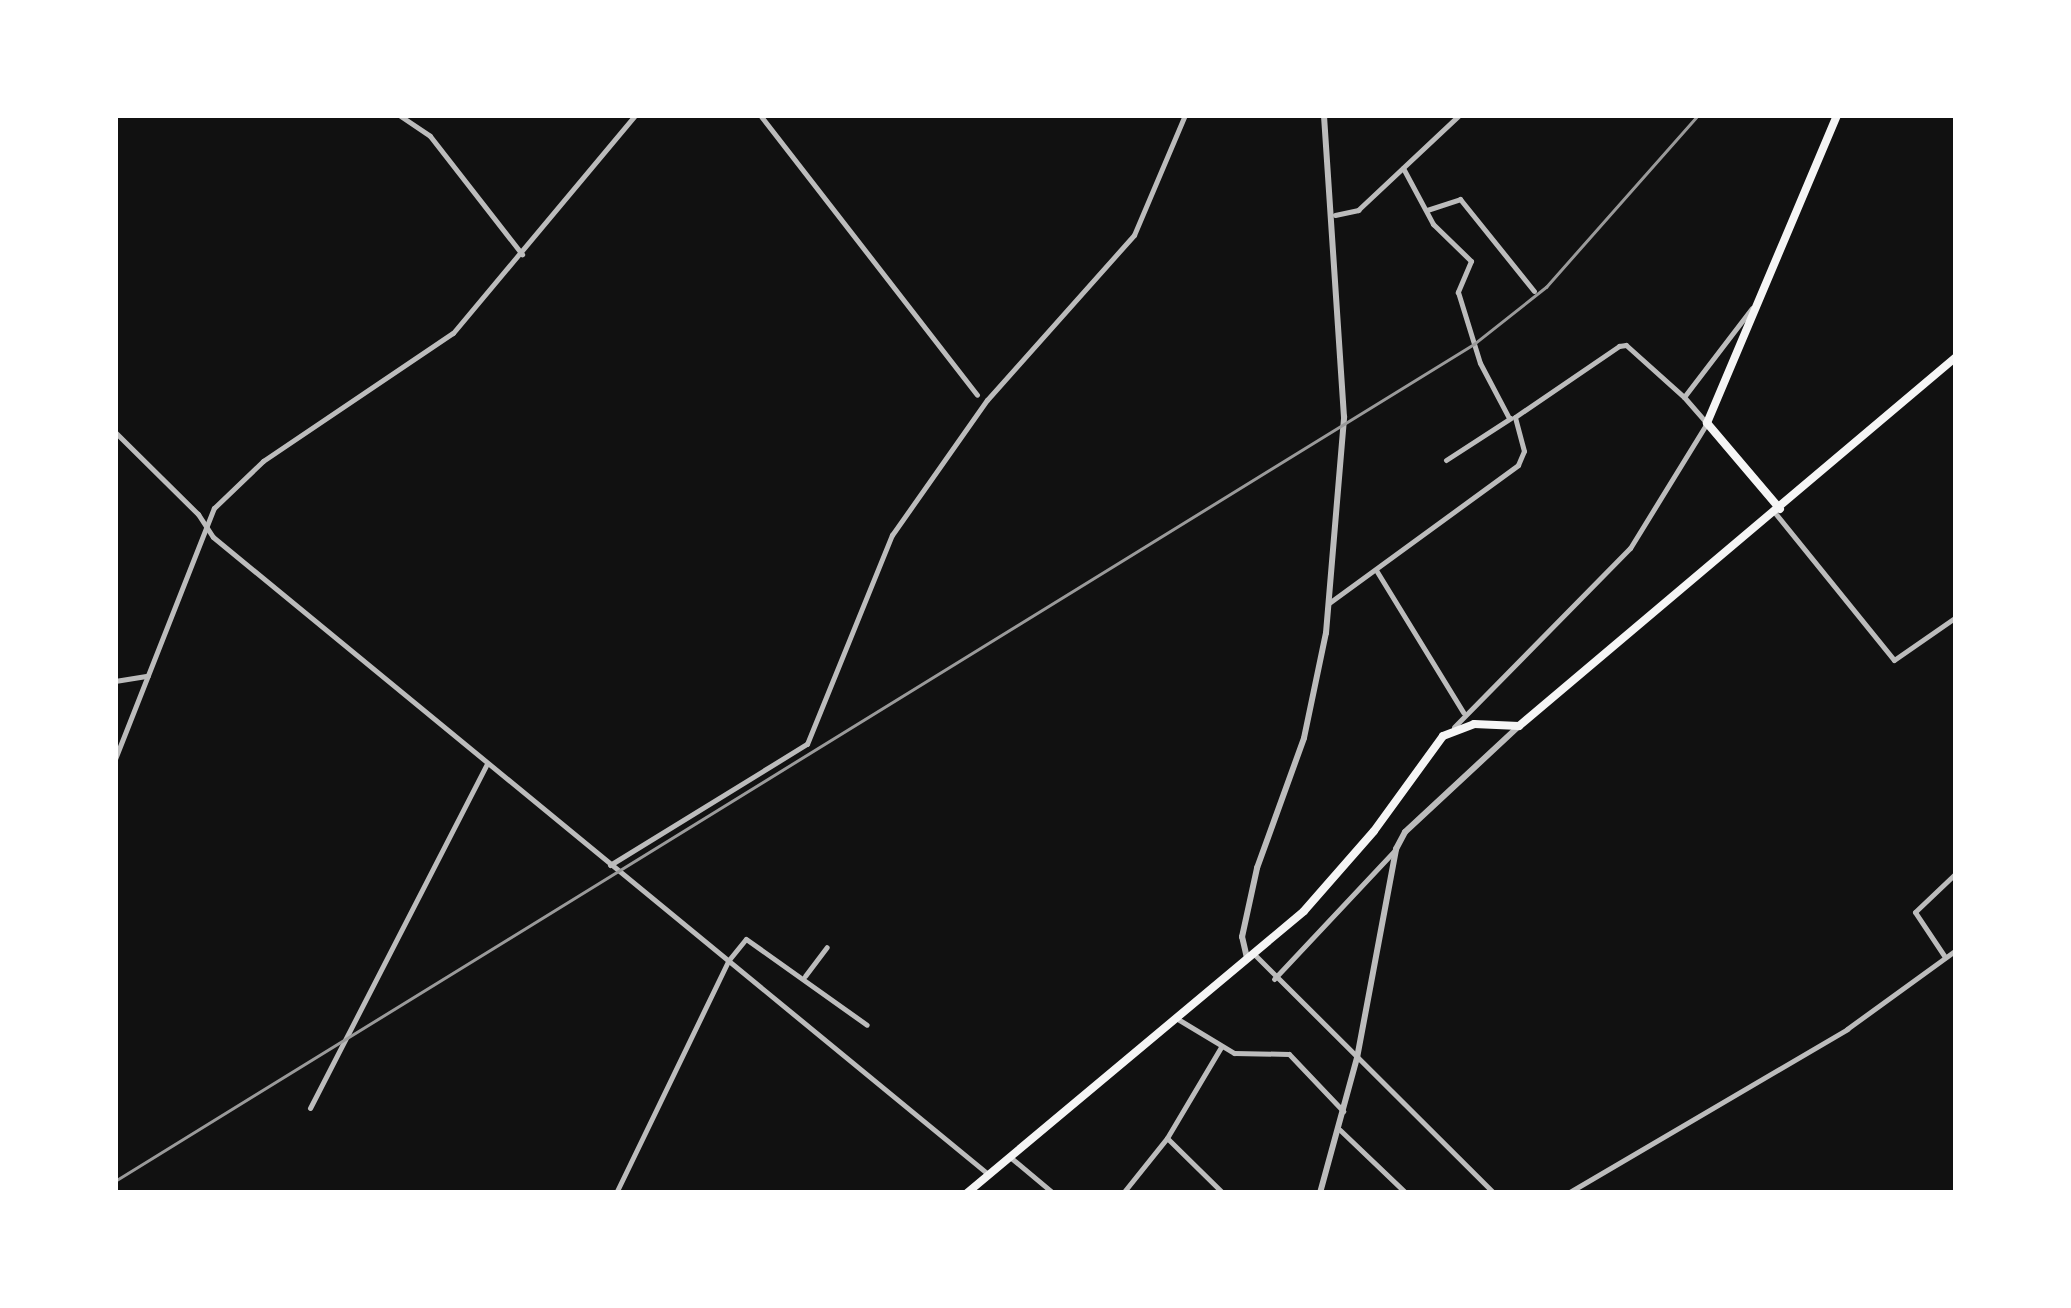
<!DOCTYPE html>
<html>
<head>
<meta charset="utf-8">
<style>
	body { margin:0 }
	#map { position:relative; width:2071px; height:1308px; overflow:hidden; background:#111; font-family:Signika,sans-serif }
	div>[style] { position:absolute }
	.minor>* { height:5px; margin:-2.5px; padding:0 2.5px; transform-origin:2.5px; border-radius:2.5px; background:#bcbcbc }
	.tertiary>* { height:6px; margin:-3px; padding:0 3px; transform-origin:3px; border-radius:3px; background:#bcbcbc }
	.secondary>* { height:8px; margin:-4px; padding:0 4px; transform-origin:4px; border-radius:4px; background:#f5f5f5 }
	.rail>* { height:2.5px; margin:-1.25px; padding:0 1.25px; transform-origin:1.25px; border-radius:1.25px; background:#9a9a9a }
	span { translate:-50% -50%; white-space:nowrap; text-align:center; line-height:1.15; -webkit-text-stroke:8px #fff; paint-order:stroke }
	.frame { position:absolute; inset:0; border:118px solid #fff; pointer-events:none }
</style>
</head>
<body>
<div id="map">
	<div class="minor">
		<i style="left:399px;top:115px;width:37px;rotate:34deg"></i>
		<i style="left:430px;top:136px;width:150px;rotate:52.1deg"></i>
		<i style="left:760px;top:115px;width:354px;rotate:52.2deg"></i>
		<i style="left:1403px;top:168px;width:64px;rotate:61.8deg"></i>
		<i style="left:1433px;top:224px;width:53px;rotate:44.2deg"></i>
		<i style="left:1471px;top:261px;width:34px;rotate:113deg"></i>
		<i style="left:1458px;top:292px;width:74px;rotate:72.8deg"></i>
		<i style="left:1480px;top:363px;width:62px;rotate:62.2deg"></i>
		<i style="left:1427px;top:210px;width:35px;rotate:-18deg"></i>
		<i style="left:1460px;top:199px;width:118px;rotate:51.2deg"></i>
		<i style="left:1335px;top:215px;width:24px;rotate:-12deg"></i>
		<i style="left:1358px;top:210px;width:139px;rotate:-43.2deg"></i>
		<i style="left:1684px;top:397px;width:112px;rotate:-52.6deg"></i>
		<i style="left:115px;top:432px;width:117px;rotate:44.7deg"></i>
		<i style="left:198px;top:514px;width:27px;rotate:57deg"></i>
		<i style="left:213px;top:537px;width:1003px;rotate:39.42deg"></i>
		<i style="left:1446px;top:460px;width:77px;rotate:-32.9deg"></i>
		<i style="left:1775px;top:513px;width:189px;rotate:51deg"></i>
		<i style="left:1894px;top:660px;width:75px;rotate:-34.7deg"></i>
		<i style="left:1376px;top:570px;width:167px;rotate:58.5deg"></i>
		<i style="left:1329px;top:603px;width:234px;rotate:-36.1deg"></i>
		<i style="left:1518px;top:465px;width:15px;rotate:-67deg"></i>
		<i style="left:1524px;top:451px;width:35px;rotate:-105deg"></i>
		<i style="left:1515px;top:417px;width:126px;rotate:-34.3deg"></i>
		<i style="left:1619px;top:346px;width:7px;rotate:-8deg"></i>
		<i style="left:1626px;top:345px;width:78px;rotate:41.9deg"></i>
		<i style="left:1684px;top:397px;width:35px;rotate:49deg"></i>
		<i style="left:1707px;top:423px;width:147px;rotate:121.6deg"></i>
		<i style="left:1630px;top:548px;width:251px;rotate:134.5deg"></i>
		<i style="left:115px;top:681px;width:33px;rotate:-9deg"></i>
		<i style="left:115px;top:759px;width:270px;rotate:-68.5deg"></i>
		<i style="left:214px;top:508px;width:68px;rotate:-43.8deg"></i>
		<i style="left:263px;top:461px;width:229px;rotate:-34deg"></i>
		<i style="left:453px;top:333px;width:284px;rotate:-50.1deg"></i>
		<i style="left:610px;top:865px;width:231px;rotate:-31.6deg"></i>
		<i style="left:807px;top:744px;width:226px;rotate:-67.9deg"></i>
		<i style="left:892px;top:535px;width:165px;rotate:-54.9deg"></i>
		<i style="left:987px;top:400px;width:221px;rotate:-48.3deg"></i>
		<i style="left:1134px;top:235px;width:130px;rotate:-67deg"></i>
		<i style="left:1253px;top:953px;width:340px;rotate:44.9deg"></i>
		<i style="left:1945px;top:957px;width:54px;rotate:-123.7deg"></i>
		<i style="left:1915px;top:912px;width:57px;rotate:-43.6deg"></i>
		<i style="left:805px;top:976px;width:36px;rotate:-53deg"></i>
		<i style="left:1274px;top:979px;width:178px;rotate:-46.8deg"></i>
		<i style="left:1176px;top:1018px;width:68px;rotate:31.1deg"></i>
		<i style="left:1234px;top:1053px;width:55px;rotate:1deg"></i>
		<i style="left:1289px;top:1054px;width:79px;rotate:46.5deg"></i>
		<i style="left:310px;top:1108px;width:387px;rotate:-62.8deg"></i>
		<i style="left:1340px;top:1130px;width:91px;rotate:43.7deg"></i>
		<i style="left:1167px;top:1138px;width:78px;rotate:44.5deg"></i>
		<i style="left:1010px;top:1157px;width:56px;rotate:39.9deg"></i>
		<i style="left:616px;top:1193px;width:258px;rotate:-64.2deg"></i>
		<i style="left:728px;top:961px;width:28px;rotate:-51deg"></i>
		<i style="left:746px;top:939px;width:148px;rotate:35.4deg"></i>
		<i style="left:1123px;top:1193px;width:70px;rotate:-51.3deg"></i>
		<i style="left:1167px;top:1138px;width:106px;rotate:-59.3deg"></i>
		<i style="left:1568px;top:1193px;width:324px;rotate:-30.4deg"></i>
		<i style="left:1847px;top:1029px;width:135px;rotate:-35.9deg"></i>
	</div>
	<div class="tertiary">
		<i style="left:1247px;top:958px;width:22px;rotate:-103deg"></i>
		<i style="left:1242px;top:937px;width:71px;rotate:-77.7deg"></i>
		<i style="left:1257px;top:868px;width:138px;rotate:-70.1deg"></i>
		<i style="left:1304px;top:738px;width:107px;rotate:-78.2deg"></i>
		<i style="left:1326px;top:633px;width:217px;rotate:-85.2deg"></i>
		<i style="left:1344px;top:417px;width:303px;rotate:-93.8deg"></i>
		<i style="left:1320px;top:1193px;width:140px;rotate:-74.7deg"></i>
		<i style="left:1357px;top:1058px;width:213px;rotate:-79.4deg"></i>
		<i style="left:1396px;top:849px;width:19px;rotate:-62deg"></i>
		<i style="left:1405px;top:832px;width:154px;rotate:-42.9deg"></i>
	</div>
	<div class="secondary">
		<i style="left:1780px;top:509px;width:113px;rotate:-130.3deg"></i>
		<i style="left:1707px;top:423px;width:334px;rotate:-67.1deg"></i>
		<i style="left:967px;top:1193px;width:439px;rotate:-39.9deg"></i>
		<i style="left:1304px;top:911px;width:106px;rotate:-48.8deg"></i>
		<i style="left:1374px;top:831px;width:117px;rotate:-54deg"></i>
		<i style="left:1443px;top:736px;width:33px;rotate:-21deg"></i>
		<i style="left:1474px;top:724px;width:45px;rotate:2.5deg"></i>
		<i style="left:1519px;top:726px;width:572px;rotate:-40.18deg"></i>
	</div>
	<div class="rail">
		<i style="left:115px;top:1181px;width:1596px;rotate:-31.63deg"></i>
		<i style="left:1474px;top:344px;width:92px;rotate:-38.4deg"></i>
		<i style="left:1546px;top:287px;width:230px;rotate:-48.5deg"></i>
	</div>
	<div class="frame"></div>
</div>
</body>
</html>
